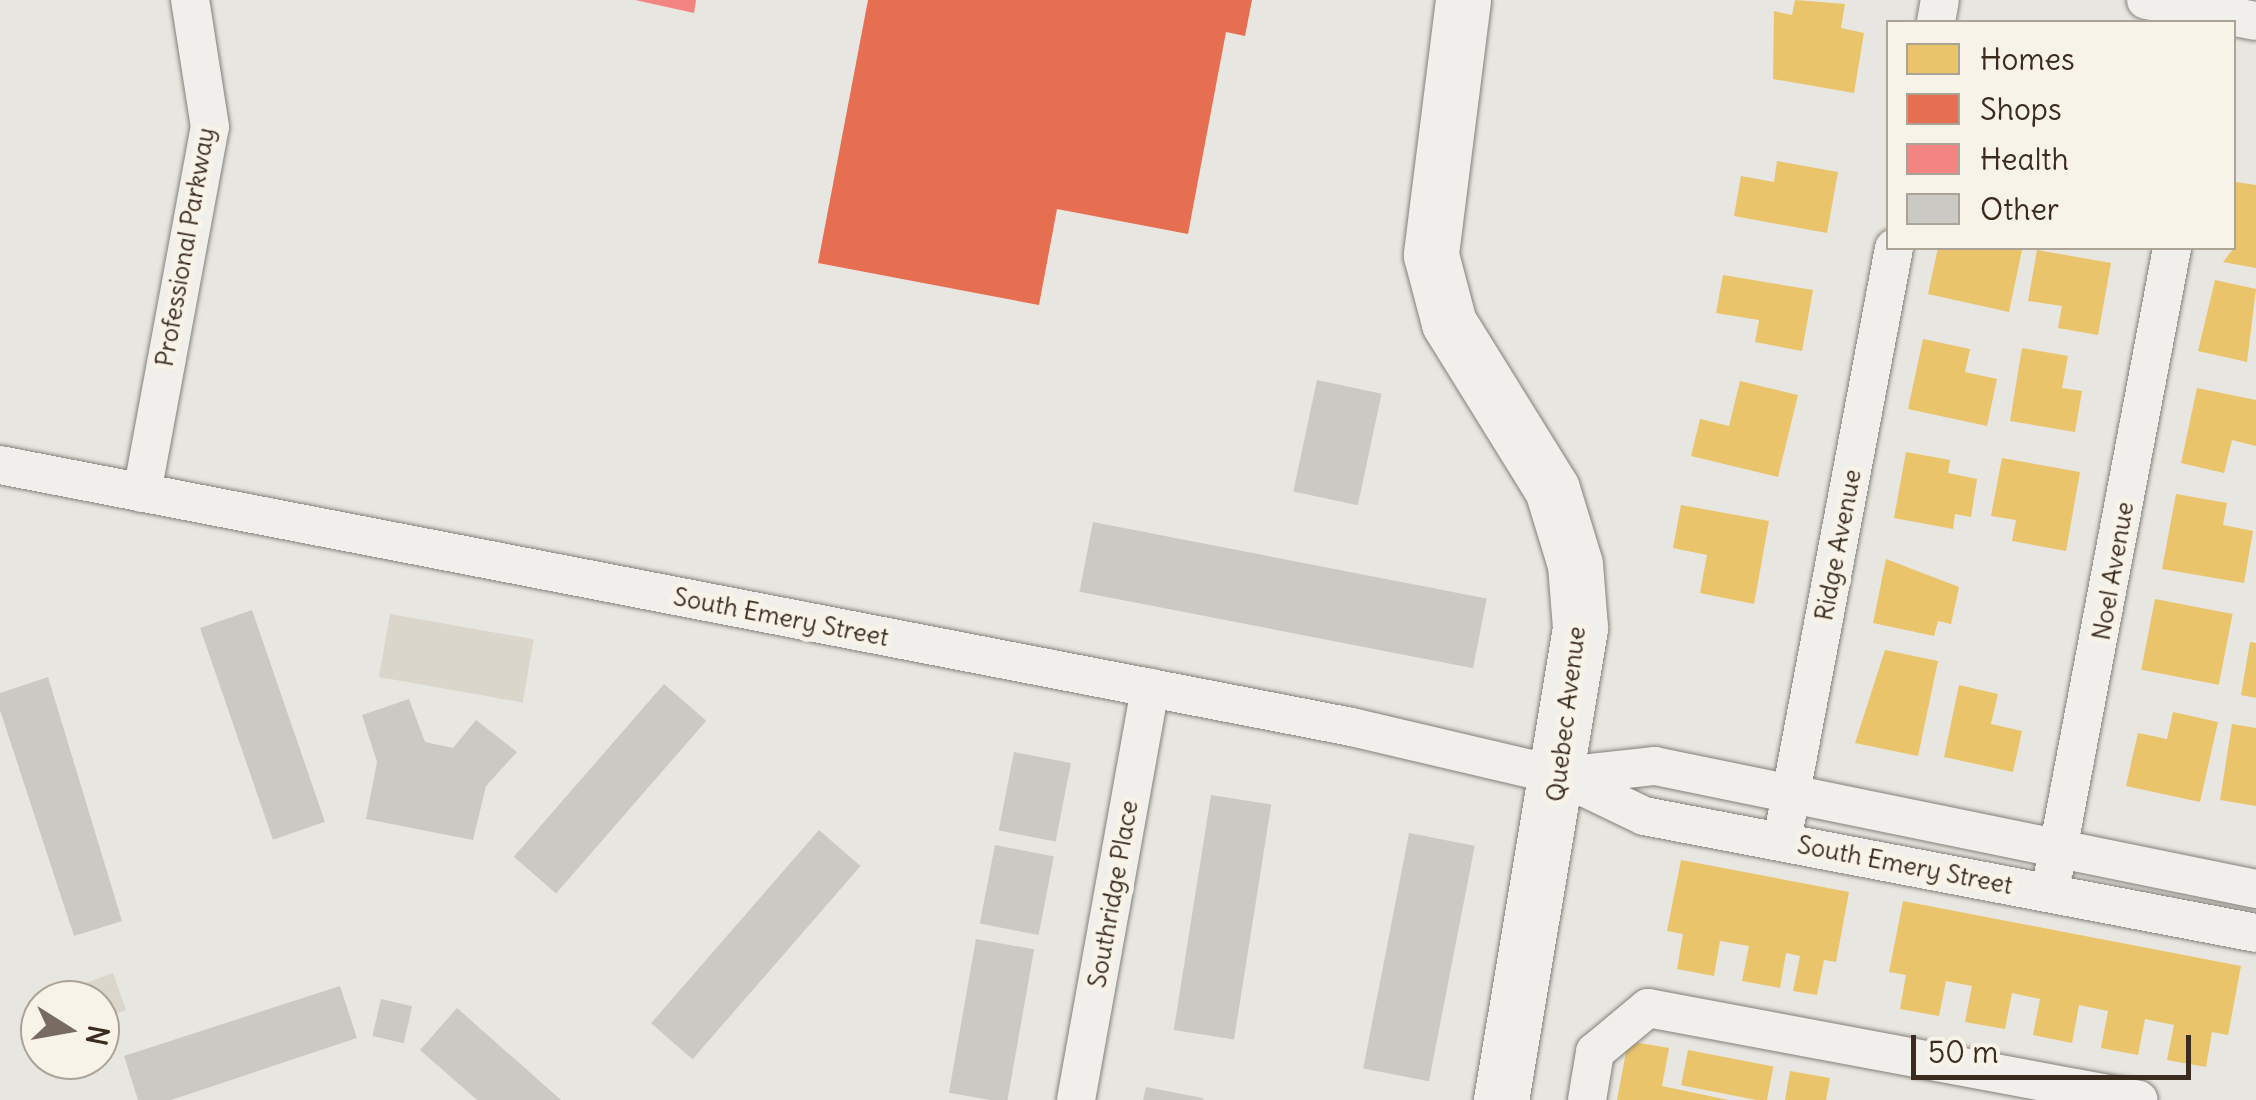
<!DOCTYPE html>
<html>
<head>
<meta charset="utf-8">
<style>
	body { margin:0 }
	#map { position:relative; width:2256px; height:1100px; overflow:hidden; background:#e8e6e0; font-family:Delius,sans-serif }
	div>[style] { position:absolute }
	.green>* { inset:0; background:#dad6cc; transform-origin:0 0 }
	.homes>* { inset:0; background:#e9c46a; transform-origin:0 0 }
	.shops>* { inset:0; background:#e76f51 }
	.health>* { inset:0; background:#f28482 }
	.building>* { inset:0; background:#cbc9c4; transform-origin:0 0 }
	.roads { filter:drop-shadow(0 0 2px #84807a) drop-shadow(0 0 2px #84807a) }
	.street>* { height:38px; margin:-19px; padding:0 19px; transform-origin:19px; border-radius:19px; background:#f0efeb }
	.secondary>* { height:55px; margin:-27.5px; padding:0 27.5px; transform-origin:27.5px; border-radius:27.5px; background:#f0efeb }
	span { translate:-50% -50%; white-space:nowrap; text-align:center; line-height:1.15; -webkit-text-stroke:10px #f7f3e8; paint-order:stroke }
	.street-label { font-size:25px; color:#3b2a1e }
	.legend { position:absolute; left:1886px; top:20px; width:350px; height:230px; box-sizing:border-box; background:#f7f3e8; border:2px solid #aca397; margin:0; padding:12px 18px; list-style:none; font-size:30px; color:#3b2a1e }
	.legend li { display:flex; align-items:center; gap:20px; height:50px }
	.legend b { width:50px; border:2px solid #aca397 }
	.north { position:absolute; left:20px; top:980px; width:100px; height:100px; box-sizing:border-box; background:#f7f3e8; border:2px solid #aca397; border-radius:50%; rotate:101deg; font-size:28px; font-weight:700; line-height:40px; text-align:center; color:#3b2a1e }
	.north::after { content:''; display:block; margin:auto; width:35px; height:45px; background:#786c62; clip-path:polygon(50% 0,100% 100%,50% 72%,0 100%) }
	.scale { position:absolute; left:1911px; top:1035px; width:280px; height:45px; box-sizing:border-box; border:5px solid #3b2a1e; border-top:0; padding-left:12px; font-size:30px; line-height:35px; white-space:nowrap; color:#3b2a1e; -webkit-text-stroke:8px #f7f3e8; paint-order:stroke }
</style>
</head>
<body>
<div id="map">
	<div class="green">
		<i style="left:390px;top:614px;width:146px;height:64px;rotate:10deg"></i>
		<i style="clip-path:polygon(113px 973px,126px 1010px,100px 1020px,100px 1000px,40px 1000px,40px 1012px,36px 1001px)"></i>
	</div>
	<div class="homes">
		<i style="clip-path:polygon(1795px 0,1845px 4px,1841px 28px,1864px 33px,1854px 93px,1773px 79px,1774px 11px,1792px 15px)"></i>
		<i style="clip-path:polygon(1777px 161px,1838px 172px,1827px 233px,1734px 216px,1741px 176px,1774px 182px)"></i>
		<i style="clip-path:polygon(2236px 182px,2256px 185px,2256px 268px,2223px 262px,2234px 248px)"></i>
		<i style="clip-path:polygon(1938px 248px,2022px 250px,2009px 312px,1928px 294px)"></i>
		<i style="clip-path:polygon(2037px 250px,2111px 263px,2098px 335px,2058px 328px,2062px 306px,2028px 301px)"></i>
		<i style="clip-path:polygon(1723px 275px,1813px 290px,1802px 351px,1755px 342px,1759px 320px,1716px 313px)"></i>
		<i style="clip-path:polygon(2215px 280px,2256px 289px,2247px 362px,2198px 351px)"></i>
		<i style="clip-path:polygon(1923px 339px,1970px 349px,1965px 372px,1997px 379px,1987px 426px,1908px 409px)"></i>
		<i style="clip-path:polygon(2022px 348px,2068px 356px,2062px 388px,2082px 391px,2075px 432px,2010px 421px)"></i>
		<i style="clip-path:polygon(1740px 381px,1798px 395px,1778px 477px,1691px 456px,1700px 419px,1729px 426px)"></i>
		<i style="clip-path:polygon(2197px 388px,2256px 400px,2256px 446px,2232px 440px,2224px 473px,2181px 463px)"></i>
		<i style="clip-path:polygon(1906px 452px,1950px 460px,1948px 473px,1977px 479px,1971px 517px,1955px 514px,1953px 529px,1894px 518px)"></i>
		<i style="clip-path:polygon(2002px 458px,2080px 472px,2066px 551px,2012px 541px,2016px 520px,1991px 516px)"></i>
		<i style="clip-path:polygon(2176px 494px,2227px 503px,2223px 525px,2253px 531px,2244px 583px,2162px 569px)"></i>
		<i style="clip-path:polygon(1681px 505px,1769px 521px,1754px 604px,1700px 593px,1707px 555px,1673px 548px)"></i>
		<i style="clip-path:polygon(1886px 559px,1959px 587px,1951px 624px,1938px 621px,1934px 636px,1873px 623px)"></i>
		<i style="left:2155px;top:599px;width:79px;height:72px;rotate:11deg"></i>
		<i style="clip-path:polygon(2250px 642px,2256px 643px,2256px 698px,2241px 695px)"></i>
		<i style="clip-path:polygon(1885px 650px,1938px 661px,1918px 756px,1855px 743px)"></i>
		<i style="clip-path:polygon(1959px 685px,1998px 694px,1991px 724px,2022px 731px,2013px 772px,1944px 757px)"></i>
		<i style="clip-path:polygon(2173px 712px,2218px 722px,2200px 802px,2126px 786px,2138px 733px,2167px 739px)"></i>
		<i style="clip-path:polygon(2232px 724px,2256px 728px,2256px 806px,2220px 800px)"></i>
		<i style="clip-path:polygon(1681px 860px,1849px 892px,1836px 962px,1824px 960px,1817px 995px,1793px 991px,1800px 956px,1786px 953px,1780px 988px,1742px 981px,1749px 946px,1720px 941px,1714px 976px,1677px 969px,1683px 934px,1667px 931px)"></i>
		<i style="clip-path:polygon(1903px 901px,2241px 966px,2228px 1035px,2212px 1032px,2206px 1067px,2167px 1060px,2174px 1025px,2145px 1019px,2138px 1055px,2101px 1048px,2108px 1011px,2079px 1005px,2072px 1043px,2033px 1035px,2040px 999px,2012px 993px,2005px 1029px,1965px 1022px,1972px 986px,1946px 981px,1939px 1016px,1900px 1009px,1906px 975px,1889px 972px)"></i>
		<i style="clip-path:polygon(1628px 1041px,1669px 1048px,1662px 1086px,1728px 1100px,1617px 1100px)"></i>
		<i style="left:1688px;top:1050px;width:87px;height:36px;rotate:11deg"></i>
		<i style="clip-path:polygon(1790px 1071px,1830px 1078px,1826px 1100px,1785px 1100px)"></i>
	</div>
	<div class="shops">
		<i style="clip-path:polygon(868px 0,1252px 0,1245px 36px,1226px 32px,1188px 234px,1057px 209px,1039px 305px,818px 263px)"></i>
	</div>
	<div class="health">
		<i style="clip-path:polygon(635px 0,696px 0,694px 13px)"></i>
	</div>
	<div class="building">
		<i style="left:1317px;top:380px;width:66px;height:114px;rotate:12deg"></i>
		<i style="left:1093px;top:522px;width:401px;height:71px;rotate:11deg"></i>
		<i style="left:252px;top:610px;width:224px;height:55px;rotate:71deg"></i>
		<i style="clip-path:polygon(48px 677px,122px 921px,74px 936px,0 710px,0 693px)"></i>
		<i style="left:664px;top:684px;width:56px;height:229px;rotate:41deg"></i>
		<i style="clip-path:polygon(409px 699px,425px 742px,453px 748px,476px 720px,517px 752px,486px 786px,473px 840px,366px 819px,377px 762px,362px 715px)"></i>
		<i style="left:1014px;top:752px;width:58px;height:80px;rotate:11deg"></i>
		<i style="left:1211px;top:795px;width:61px;height:238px;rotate:9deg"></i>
		<i style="left:819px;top:830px;width:55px;height:256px;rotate:41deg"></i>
		<i style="left:1409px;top:833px;width:67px;height:240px;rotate:11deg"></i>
		<i style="left:995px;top:845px;width:60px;height:80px;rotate:11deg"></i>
		<i style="left:976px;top:939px;width:59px;height:156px;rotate:10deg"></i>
		<i style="clip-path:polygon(340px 986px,357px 1038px,171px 1100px,138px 1100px,124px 1056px)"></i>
		<i style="left:381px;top:999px;width:32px;height:38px;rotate:13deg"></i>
		<i style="clip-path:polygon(457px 1008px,561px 1100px,477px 1100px,420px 1050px)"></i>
		<i style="clip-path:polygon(1146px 1087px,1203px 1098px,1203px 1100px,1143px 1100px)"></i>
	</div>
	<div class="roads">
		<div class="street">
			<i style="left:2146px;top:0;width:112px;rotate:10.8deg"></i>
			<i style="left:1936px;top:22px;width:22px;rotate:-80deg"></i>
			<i style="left:0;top:465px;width:1377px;rotate:10.97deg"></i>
			<i style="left:1352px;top:727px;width:215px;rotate:13.2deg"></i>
			<i style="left:1561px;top:776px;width:92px;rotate:25.7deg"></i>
			<i style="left:1644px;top:816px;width:623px;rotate:10.82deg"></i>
			<i style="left:142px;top:493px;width:372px;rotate:-79.5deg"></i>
			<i style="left:210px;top:127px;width:129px;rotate:-98.9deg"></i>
			<i style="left:1563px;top:776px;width:93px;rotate:-6.2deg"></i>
			<i style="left:1655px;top:766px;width:613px;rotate:11.57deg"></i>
			<i style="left:1785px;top:825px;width:587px;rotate:-79.3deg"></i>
			<i style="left:2054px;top:871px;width:634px;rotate:-79.27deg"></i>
			<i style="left:1076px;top:1100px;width:419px;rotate:-79.8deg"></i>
			<i style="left:1587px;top:1100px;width:49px;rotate:-80.5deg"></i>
			<i style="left:1595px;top:1052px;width:69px;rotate:-39.7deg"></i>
			<i style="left:1648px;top:1008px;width:499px;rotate:10.6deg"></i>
		</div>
		<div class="secondary">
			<i style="left:1463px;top:0;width:257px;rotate:97.2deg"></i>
			<i style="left:1431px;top:255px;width:70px;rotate:75.2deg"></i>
			<i style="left:1449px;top:323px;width:195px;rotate:58.2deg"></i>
			<i style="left:1552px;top:489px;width:78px;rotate:73deg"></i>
			<i style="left:1575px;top:564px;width:64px;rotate:85.5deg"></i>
			<i style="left:1580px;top:628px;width:479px;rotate:99.5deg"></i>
		</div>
	</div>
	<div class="street-label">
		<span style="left:185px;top:247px;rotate:-80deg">Professional Parkway</span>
		<span style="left:1838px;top:545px;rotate:-79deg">Ridge Avenue</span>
		<span style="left:2113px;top:571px;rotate:-80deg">Noel Avenue</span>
		<span style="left:781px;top:617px;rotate:11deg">South Emery Street</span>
		<span style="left:1566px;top:714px;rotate:-83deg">Quebec Avenue</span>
		<span style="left:1905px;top:865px;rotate:11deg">South Emery Street</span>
		<span style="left:1113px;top:894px;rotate:-80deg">Southridge Place</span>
	</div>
	<ul class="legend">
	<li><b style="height:28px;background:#e9c46a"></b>Homes</li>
	<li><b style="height:28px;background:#e76f51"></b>Shops</li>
	<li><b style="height:28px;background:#f28482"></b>Health</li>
	<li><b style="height:28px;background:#cbc9c4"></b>Other</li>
	</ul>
	<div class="north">N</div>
	<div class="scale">50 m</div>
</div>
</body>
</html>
